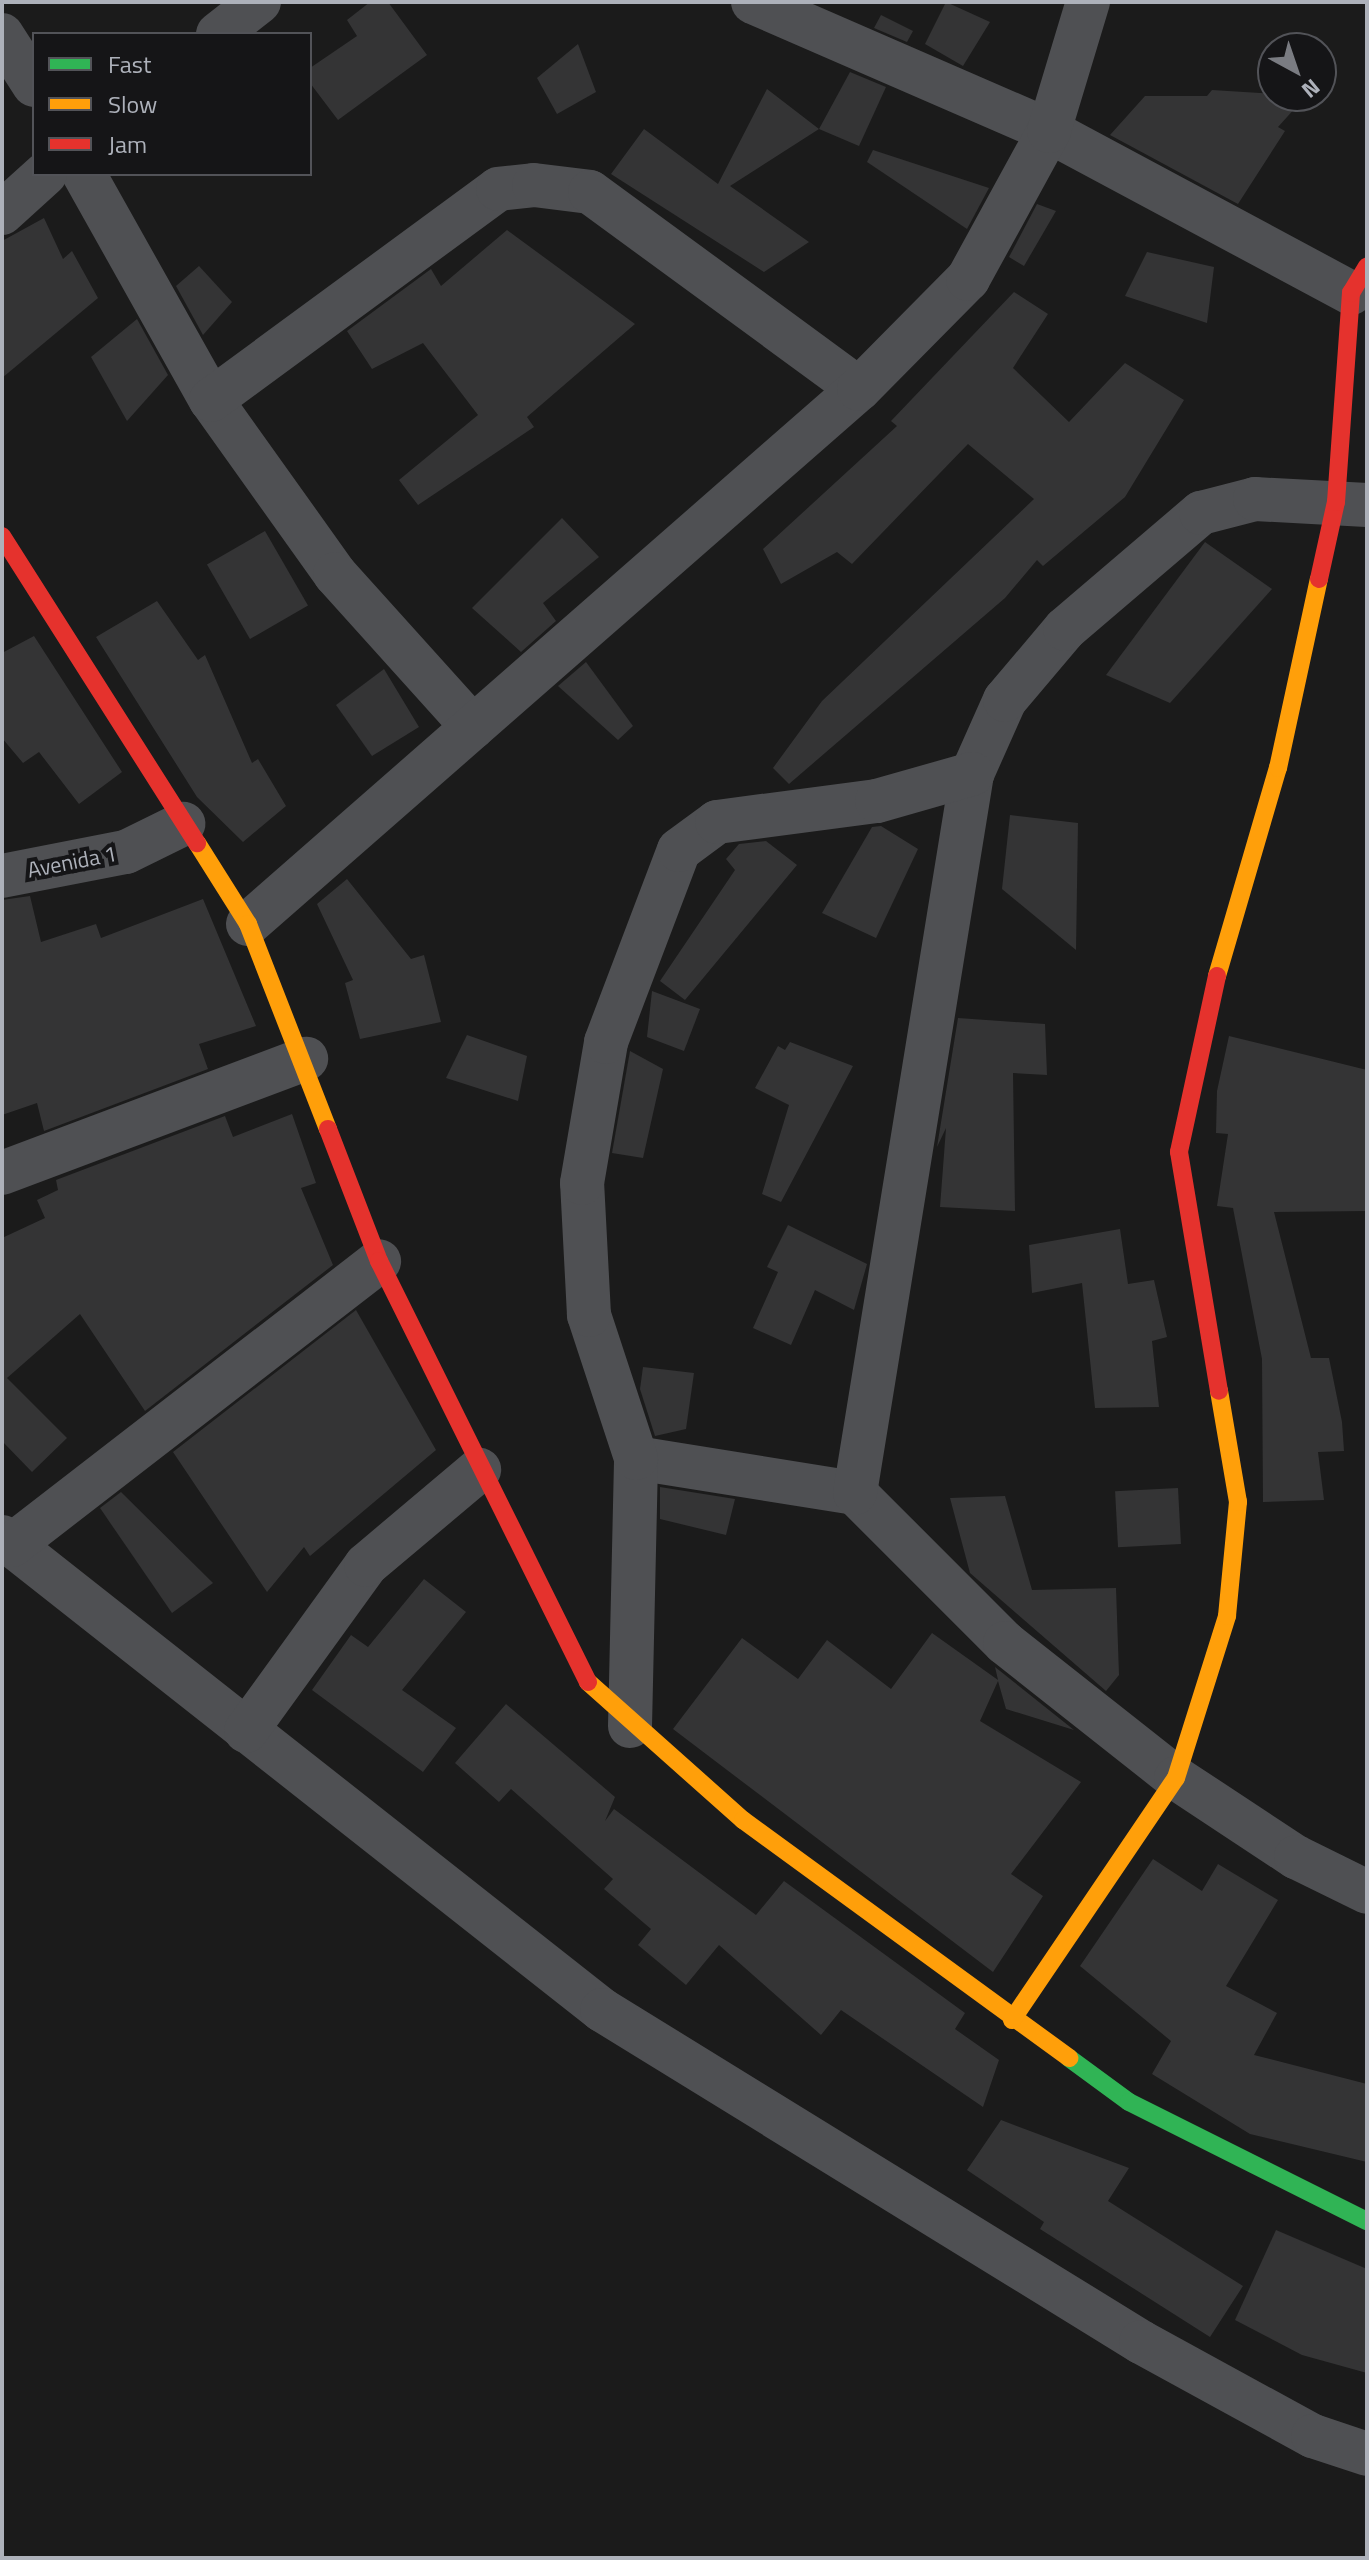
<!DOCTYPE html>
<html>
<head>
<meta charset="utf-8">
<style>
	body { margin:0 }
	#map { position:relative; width:1369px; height:2560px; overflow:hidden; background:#1b1b1b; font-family:"Titillium Web",sans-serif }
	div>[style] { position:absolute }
	.building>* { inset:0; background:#343435; transform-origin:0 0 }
	.street>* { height:44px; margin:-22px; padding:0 22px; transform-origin:22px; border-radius:22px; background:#4f5053 }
	.fast>* { height:18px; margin:-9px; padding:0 9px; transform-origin:9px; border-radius:9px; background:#30b455 }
	.slow>* { height:18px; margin:-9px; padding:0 9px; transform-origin:9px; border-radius:9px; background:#ff9f0a }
	.jam>* { height:18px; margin:-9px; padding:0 9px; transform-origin:9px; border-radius:9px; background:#e5322d }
	span { translate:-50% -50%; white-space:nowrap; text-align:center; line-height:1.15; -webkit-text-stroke:8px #151517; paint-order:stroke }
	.street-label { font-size:22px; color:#adb1ba }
	.frame { position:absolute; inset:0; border:4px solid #adb1ba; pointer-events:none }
	.legend { position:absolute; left:32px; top:32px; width:280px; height:144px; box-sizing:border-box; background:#151517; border:2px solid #525358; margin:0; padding:10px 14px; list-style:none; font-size:24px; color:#adb1ba }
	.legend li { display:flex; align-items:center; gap:16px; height:40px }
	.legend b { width:40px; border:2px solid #525358 }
	.north { position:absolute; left:1257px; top:32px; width:80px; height:80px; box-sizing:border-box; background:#151517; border:2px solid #525358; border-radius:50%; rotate:140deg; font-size:22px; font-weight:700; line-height:32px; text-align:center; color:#adb1ba }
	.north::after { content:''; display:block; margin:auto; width:28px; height:36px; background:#7a7c82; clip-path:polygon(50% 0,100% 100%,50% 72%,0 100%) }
</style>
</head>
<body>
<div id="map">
	<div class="building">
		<i style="clip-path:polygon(370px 2px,388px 2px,427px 55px,338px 120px,310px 83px,310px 68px,357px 36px,347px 20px)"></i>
		<i style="clip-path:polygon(946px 2px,990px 22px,963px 66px,925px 44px)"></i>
		<i style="clip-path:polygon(881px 15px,913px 31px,907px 42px,874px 28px)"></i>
		<i style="clip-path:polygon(578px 44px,596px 92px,557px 114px,537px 78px)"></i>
		<i style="clip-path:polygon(850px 72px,886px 87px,859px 146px,819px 129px)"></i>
		<i style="clip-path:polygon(767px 89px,819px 129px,730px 186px,809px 242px,764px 272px,611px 174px,644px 129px,718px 184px)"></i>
		<i style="clip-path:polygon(1212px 90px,1306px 96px,1278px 127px,1285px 131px,1238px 204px,1110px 135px,1145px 96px,1207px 96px)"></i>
		<i style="clip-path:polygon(873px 150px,989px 188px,967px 229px,867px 162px)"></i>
		<i style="clip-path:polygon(1037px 204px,1056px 211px,1024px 266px,1009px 257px)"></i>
		<i style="clip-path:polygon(44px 218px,63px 259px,72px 251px,98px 298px,2px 378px,2px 241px)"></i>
		<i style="clip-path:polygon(507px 230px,635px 324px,527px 417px,534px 427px,418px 505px,399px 480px,478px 415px,423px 343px,372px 369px,347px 331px,431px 269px,441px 286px)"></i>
		<i style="clip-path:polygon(1147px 252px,1214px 267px,1207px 323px,1125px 296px)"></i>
		<i style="clip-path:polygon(199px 266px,232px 302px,203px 335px,176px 286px)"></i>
		<i style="clip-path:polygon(1014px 292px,1048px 314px,1013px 368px,1069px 422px,1125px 363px,1184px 400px,1125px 497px,1043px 566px,1037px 560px,1005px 598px,789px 784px,773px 768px,822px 701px,1034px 499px,968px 444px,852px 564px,837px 552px,781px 584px,763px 549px,897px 426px,891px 421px)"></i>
		<i style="clip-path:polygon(137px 319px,168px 375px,127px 421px,91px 357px)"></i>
		<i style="clip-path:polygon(562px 518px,599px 557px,543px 603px,556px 621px,521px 652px,472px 608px)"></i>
		<i style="left:265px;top:531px;width:86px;height:67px;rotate:60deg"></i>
		<i style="clip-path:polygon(1205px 542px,1272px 589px,1170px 703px,1106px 675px)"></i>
		<i style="clip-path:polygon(157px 601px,198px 660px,205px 655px,252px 763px,258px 759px,286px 806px,243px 842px,197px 797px,96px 637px)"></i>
		<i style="clip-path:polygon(34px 636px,122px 772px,79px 804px,39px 752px,23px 763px,2px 738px,2px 653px)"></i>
		<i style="clip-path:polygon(586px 662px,633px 726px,618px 740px,558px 686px)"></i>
		<i style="clip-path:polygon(384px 669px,419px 727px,372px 756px,336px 705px)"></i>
		<i style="clip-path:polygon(1010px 815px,1078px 823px,1076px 950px,1002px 889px)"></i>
		<i style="clip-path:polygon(881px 826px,918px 849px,876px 938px,822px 913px,872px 827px)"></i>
		<i style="clip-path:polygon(766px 841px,797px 865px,685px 1000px,660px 981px,735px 870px,726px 859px,739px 844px)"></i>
		<i style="clip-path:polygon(347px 879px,411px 959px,424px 955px,441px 1022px,360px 1039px,345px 983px,353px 980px,317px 904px)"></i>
		<i style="clip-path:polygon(30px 896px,41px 942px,96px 924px,101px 938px,203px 899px,256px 1026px,199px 1044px,208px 1069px,44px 1131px,37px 1103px,2px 1115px,2px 900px)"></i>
		<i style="clip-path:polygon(652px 991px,700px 1009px,684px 1051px,647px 1037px)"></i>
		<i style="clip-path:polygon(958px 1018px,1045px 1024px,1047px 1075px,1013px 1073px,1015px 1211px,940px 1207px,946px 1128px,937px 1147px)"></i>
		<i style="clip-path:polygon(467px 1035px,527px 1056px,518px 1101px,446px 1078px)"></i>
		<i style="clip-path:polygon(1229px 1036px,1367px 1070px,1367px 1211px,1274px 1212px,1311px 1358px,1329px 1358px,1342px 1422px,1344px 1451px,1318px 1452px,1324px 1500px,1263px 1502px,1262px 1359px,1233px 1208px,1217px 1206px,1228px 1134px,1216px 1133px,1217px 1091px)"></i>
		<i style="clip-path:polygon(790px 1042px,853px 1066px,781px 1202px,762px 1194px,789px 1105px,755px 1088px,778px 1046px,785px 1050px)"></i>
		<i style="clip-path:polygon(630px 1051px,663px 1069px,643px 1158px,612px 1153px)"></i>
		<i style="clip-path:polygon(292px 1114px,316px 1183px,301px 1188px,333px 1265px,145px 1411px,80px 1314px,7px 1378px,67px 1438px,32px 1472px,2px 1441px,2px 1238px,45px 1218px,37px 1200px,58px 1190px,56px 1180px,225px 1116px,233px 1137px)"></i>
		<i style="clip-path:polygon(788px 1225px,867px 1264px,854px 1310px,815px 1290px,791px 1345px,753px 1328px,778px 1272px,767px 1267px)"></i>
		<i style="clip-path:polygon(1120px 1229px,1128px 1284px,1154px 1280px,1167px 1337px,1152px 1341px,1159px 1407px,1095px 1408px,1082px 1283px,1032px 1293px,1029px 1245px)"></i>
		<i style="clip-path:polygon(356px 1310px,436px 1450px,310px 1556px,304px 1547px,267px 1592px,173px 1452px)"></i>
		<i style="clip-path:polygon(643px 1367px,694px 1373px,686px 1429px,655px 1436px,640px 1389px)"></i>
		<i style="clip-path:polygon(660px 1487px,735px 1499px,726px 1535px,660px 1519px)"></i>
		<i style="left:1178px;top:1488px;width:56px;height:63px;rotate:87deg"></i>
		<i style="clip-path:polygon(121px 1492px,213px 1583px,172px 1613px,100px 1508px)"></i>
		<i style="clip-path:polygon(1005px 1496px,1032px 1590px,1116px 1588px,1119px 1675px,1106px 1691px,970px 1573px,950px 1498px)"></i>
		<i style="clip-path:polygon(424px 1579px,466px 1612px,402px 1690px,456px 1728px,423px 1772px,312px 1690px,351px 1635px,368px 1647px)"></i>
		<i style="clip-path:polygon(932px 1633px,998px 1680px,995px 1667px,1074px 1730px,1006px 1709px,998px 1681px,980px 1721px,1081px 1782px,1011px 1874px,1043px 1896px,993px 1972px,673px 1729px,742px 1638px,798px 1679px,827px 1640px,891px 1689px)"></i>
		<i style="clip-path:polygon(506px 1704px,615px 1797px,605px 1821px,614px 1809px,756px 1915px,784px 1881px,965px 2013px,955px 2029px,999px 2060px,983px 2107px,841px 2010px,821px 2035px,719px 1945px,686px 1985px,638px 1945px,651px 1929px,604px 1889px,613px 1879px,511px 1789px,499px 1802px,455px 1763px)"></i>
		<i style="clip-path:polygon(1153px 1859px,1202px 1891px,1218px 1864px,1278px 1900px,1226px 1986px,1277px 2013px,1254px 2055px,1367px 2084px,1367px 2162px,1250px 2134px,1152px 2074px,1171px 2041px,1080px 1966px)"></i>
		<i style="clip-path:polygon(1001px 2120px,1129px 2168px,1108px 2201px,1243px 2286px,1210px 2337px,1040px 2229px,1044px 2222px,967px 2170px)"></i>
		<i style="clip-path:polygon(1276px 2230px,1367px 2269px,1367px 2373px,1302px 2355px,1235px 2320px)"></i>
	</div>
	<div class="street">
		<i style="left:753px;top:2px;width:323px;rotate:23.5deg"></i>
		<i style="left:1049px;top:131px;width:343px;rotate:28.2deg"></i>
		<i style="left:218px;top:34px;width:52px;rotate:-38deg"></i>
		<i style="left:2px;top:35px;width:59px;rotate:57.4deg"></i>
		<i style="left:84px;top:174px;width:259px;rotate:60.7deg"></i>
		<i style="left:211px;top:400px;width:214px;rotate:54.5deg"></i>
		<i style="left:335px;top:574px;width:206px;rotate:48deg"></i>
		<i style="left:2px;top:213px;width:58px;rotate:-42.2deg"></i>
		<i style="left:211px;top:400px;width:356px;rotate:-36.3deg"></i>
		<i style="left:498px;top:189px;width:36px;rotate:-6deg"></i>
		<i style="left:534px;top:185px;width:56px;rotate:7.1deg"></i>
		<i style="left:590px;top:192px;width:333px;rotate:36.2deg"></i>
		<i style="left:2px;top:876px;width:126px;rotate:-11deg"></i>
		<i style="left:126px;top:852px;width:64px;rotate:-26.2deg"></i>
		<i style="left:248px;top:924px;width:812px;rotate:-41.21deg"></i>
		<i style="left:859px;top:389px;width:155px;rotate:-45.3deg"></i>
		<i style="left:968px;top:279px;width:169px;rotate:-61.3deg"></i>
		<i style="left:1049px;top:131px;width:135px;rotate:-73.2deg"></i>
		<i style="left:2px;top:1173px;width:325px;rotate:-20.6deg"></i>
		<i style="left:636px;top:1458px;width:222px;rotate:9.1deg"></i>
		<i style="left:855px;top:1493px;width:212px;rotate:45deg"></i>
		<i style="left:1005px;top:1643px;width:218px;rotate:38.3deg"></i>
		<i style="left:1176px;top:1778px;width:144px;rotate:33.4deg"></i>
		<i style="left:1296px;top:1857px;width:79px;rotate:26.2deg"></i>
		<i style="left:855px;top:1493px;width:728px;rotate:-80.76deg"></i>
		<i style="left:972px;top:774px;width:81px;rotate:-66deg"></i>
		<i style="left:1005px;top:700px;width:93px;rotate:-49.8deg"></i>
		<i style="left:1065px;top:629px;width:179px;rotate:-40.5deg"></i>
		<i style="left:1201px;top:513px;width:56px;rotate:-14.5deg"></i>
		<i style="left:1255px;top:499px;width:112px;rotate:3.1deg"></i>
		<i style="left:2px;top:1537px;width:764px;rotate:38.25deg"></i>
		<i style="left:602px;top:2010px;width:633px;rotate:31.63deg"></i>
		<i style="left:1141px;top:2342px;width:196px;rotate:28.7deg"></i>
		<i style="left:1313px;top:2436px;width:57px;rotate:18.4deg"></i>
		<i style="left:12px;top:1545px;width:464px;rotate:-37.7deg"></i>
		<i style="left:630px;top:1726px;width:268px;rotate:-88.7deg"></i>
		<i style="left:636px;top:1458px;width:151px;rotate:-108.2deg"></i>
		<i style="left:589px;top:1315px;width:132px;rotate:-93deg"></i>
		<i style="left:582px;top:1183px;width:143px;rotate:-80.3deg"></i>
		<i style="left:606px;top:1042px;width:205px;rotate:-69.2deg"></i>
		<i style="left:679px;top:850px;width:47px;rotate:-36.4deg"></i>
		<i style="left:717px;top:822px;width:161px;rotate:-7.5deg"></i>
		<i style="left:877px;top:801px;width:99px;rotate:-15.9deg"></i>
		<i style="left:246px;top:1731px;width:205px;rotate:-54.1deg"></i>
		<i style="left:366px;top:1565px;width:148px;rotate:-40.1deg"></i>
	</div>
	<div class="fast">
		<i style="left:1069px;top:2058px;width:74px;rotate:36.3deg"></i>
		<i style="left:1129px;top:2102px;width:266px;rotate:26.6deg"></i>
	</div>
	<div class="slow">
		<i style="left:197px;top:843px;width:96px;rotate:57.8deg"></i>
		<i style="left:248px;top:924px;width:220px;rotate:68.7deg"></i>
		<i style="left:1217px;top:976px;width:217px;rotate:-73.7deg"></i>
		<i style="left:1278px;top:768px;width:193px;rotate:-77.8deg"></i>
		<i style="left:588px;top:1682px;width:208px;rotate:41.7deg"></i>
		<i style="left:743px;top:1820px;width:404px;rotate:36.1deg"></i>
		<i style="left:1012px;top:2020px;width:292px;rotate:-55.9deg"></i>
		<i style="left:1176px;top:1778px;width:170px;rotate:-72.5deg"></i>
		<i style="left:1227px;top:1616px;width:115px;rotate:-84.5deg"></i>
		<i style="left:1238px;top:1502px;width:113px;rotate:-99.7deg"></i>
	</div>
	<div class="jam">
		<i style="left:2px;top:536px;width:364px;rotate:57.6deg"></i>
		<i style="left:1319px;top:579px;width:79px;rotate:-77.6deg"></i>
		<i style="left:1336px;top:502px;width:210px;rotate:-85.9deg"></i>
		<i style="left:1351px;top:293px;width:31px;rotate:-59deg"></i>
		<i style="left:1217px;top:976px;width:180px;rotate:102.2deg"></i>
		<i style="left:1179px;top:1152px;width:242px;rotate:80.5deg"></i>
		<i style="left:328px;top:1129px;width:142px;rotate:68.9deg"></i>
		<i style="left:379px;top:1261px;width:470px;rotate:63.6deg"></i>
	</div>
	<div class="street-label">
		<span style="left:72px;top:862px;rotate:-11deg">Avenida 1</span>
	</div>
	<div class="frame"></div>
	<ul class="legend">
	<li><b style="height:10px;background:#30b455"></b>Fast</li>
	<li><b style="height:10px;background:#ff9f0a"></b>Slow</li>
	<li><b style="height:10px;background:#e5322d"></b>Jam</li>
	</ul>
	<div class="north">N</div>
</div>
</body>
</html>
